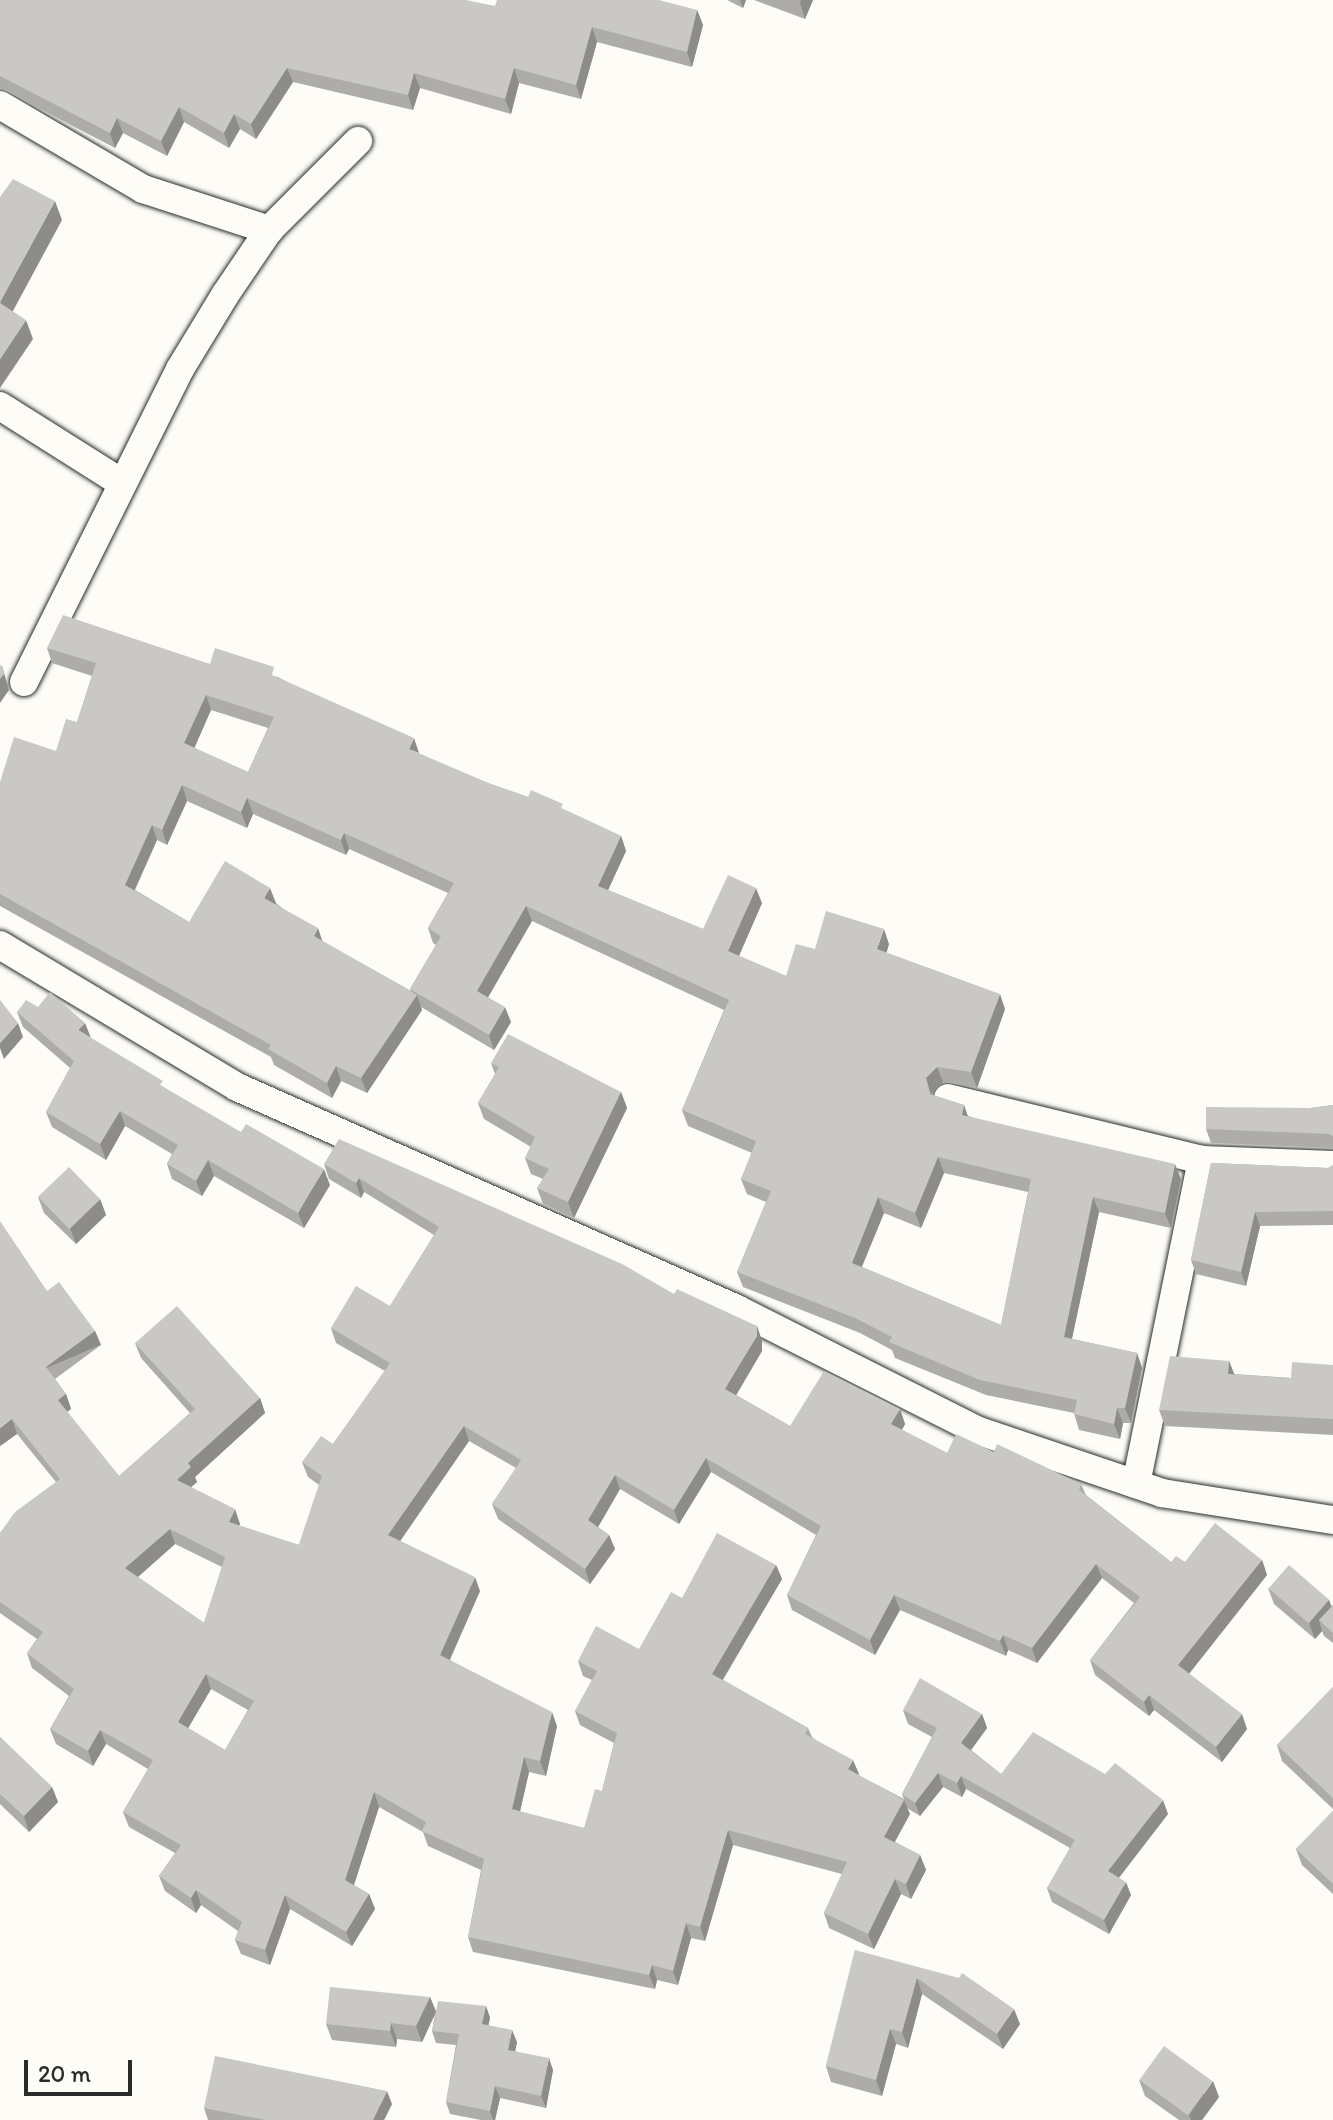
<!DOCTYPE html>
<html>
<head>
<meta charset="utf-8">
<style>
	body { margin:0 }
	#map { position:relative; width:1333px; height:2120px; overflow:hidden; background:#fdfcf7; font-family:Itim,sans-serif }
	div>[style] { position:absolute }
	.roads { filter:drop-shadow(0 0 2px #2b2b2b) drop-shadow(0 0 2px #2b2b2b) }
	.minor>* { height:28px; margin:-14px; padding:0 14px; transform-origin:14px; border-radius:14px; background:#fdfcf7 }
	.wall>* { inset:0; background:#adaca9 }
	.shaded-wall>* { inset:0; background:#8d8c89; transform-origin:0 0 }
	.building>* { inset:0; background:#c9c8c4; transform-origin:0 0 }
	span { translate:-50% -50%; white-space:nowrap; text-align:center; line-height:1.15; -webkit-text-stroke:7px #fdfcf7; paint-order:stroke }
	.scale { position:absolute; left:24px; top:2060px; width:108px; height:36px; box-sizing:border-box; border:4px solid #2b2b2b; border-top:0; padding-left:10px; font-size:24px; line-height:28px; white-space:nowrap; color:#2b2b2b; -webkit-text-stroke:6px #fdfcf7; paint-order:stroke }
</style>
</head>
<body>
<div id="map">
	<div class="roads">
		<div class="minor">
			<i style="left:0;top:105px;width:166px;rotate:30.4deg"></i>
			<i style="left:143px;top:189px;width:133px;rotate:18deg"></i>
			<i style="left:0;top:406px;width:144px;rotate:32.3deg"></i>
			<i style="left:24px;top:682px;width:350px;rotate:-63.5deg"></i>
			<i style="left:180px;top:369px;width:87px;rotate:-58.7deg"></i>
			<i style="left:225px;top:295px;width:78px;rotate:-55.9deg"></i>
			<i style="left:269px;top:230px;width:126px;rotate:-45deg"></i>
			<i style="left:0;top:945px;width:276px;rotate:30.9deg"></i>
			<i style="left:237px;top:1087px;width:547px;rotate:23.94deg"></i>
			<i style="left:737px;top:1309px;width:271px;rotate:26.8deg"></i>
			<i style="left:979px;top:1431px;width:193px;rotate:18.7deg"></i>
			<i style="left:1162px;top:1493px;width:173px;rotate:9deg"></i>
			<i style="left:948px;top:1098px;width:261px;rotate:13.7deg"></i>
			<i style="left:1202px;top:1160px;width:131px;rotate:2.2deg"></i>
			<i style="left:1136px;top:1484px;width:331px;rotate:-78.5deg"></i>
		</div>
	</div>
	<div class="wall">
		<i style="clip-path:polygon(0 0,697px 10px,703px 25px,692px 67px,597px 42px,581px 99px,519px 83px,511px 114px,420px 88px,413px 110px,293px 82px,256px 139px,240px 129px,229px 148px,184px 122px,167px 156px,123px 133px,115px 148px,0 88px)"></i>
		<i style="clip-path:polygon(727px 0,746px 0,743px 8px)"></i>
		<i style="clip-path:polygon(754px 0,813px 0,805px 19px)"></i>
		<i style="clip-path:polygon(evenodd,47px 648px,210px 664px,278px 677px,419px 754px,488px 783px,565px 810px,621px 836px,626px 851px,608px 890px,703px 929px,762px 903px,739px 956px,786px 976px,815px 949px,889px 944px,886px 953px,1005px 1009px,977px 1088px,943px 1082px,932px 1093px,932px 1095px,964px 1105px,968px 1116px,1181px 1179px,1171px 1228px,1099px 1212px,1072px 1339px,1137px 1353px,1142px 1368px,1131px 1423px,1123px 1423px,1120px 1439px,1079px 1430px,1074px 1413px,986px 1395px,895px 1358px,892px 1350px,860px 1333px,743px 1287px,737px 1272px,766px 1202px,747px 1194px,741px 1179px,752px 1153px,688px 1126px,682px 1110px,724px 1010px,532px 921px,488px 997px,511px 1022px,494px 1050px,421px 1007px,422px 1010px,367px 1093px,341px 1081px,332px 1098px,274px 1065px,271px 1057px,0 906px,0 782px,56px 751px,77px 722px,92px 676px,52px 663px,47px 648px,211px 710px,268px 728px,248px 772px,194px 748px,211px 710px,47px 648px,187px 801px,247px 828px,253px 814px,346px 855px,349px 849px,448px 893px,428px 928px,433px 943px,436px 945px,410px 989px,411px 991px,322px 941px,276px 903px,189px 922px,135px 890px,157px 840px,167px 845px,187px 801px,47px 648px,944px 1173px,1028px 1192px,1001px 1325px,862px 1267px,884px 1213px,921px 1228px,944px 1173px)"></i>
		<i style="clip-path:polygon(38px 1007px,90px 1038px,166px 1089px,330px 1185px,304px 1228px,214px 1176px,202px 1196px,172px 1179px,167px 1164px,172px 1154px,125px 1126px,106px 1160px,52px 1127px,46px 1112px,70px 1068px,23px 1027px,17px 1012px)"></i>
		<i style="clip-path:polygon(491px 1063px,621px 1092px,627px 1108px,574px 1218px,543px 1204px,537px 1188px,543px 1179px,531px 1174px,525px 1158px,531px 1147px,484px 1119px,478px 1103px,495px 1074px)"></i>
		<i style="clip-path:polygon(1333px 1105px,1333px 1148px,1211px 1143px,1206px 1129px,1310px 1108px)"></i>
		<i style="clip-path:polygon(1211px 1163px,1328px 1168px,1333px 1165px,1333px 1225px,1260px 1226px,1246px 1286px,1196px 1274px,1191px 1260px)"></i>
		<i style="clip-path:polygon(evenodd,324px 1164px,757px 1326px,762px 1341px,762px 1351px,736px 1395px,790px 1426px,900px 1409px,905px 1424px,902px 1430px,947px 1453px,994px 1452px,1081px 1484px,1086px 1495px,1171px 1562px,1262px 1560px,1267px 1575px,1189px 1674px,1247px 1729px,1222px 1762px,1154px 1710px,1149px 1716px,1095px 1675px,1090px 1660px,1134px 1603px,1102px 1578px,1037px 1663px,1008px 1650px,1006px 1656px,900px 1610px,875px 1655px,792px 1610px,787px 1595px,816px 1535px,711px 1472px,679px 1524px,620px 1489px,598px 1527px,609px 1535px,615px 1549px,590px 1584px,498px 1519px,492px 1504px,516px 1468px,469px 1441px,400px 1541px,480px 1591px,450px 1660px,557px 1726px,546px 1776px,529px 1772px,520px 1812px,584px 1828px,602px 1791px,614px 1743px,580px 1725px,575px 1711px,592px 1680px,583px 1676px,578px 1661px,639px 1649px,682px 1598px,776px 1565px,782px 1579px,723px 1680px,808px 1728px,812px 1737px,858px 1775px,904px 1799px,902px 1794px,932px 1737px,908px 1724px,903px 1710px,982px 1714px,987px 1728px,971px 1750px,1001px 1774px,1168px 1814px,1119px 1878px,1131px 1895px,1109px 1934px,1052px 1902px,1047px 1888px,1070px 1848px,966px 1789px,962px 1797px,943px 1787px,920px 1816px,907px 1808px,910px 1814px,895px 1842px,920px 1855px,926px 1870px,911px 1899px,901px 1894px,874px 1949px,829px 1928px,824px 1913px,842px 1874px,733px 1845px,705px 1941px,691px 1938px,678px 1985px,657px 1980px,655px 1989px,473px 1952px,468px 1937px,481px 1870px,428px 1846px,423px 1832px,379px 1807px,354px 1885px,369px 1894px,375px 1909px,352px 1946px,290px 1909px,270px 1965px,241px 1954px,235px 1940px,238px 1931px,201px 1905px,196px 1913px,165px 1891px,159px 1876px,175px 1853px,129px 1827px,123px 1812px,148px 1769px,106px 1744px,93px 1766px,56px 1744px,50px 1729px,69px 1696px,32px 1668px,27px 1653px,37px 1639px,0 1613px,0 1533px,56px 1482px,17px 1434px,0 1446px,47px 1291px,95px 1331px,101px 1345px,55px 1379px,66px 1394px,71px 1409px,67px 1412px,119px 1476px,190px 1413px,141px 1358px,135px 1343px,260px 1398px,265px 1413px,195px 1477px,197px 1482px,191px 1487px,240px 1524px,239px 1526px,299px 1545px,319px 1485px,308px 1477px,302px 1462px,333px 1444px,385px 1371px,336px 1343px,331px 1328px,390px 1306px,434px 1235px,364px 1192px,361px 1198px,329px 1179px,324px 1164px,175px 1544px,222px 1567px,204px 1623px,138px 1577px,175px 1544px,324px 1164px,211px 1689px,248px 1710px,225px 1750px,188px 1728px,211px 1689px)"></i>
		<i style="clip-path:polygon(38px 1197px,100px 1199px,106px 1215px,76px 1244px,44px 1213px)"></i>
		<i style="clip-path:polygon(1229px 1361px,1234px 1374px,1291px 1378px,1333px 1365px,1333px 1435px,1165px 1426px,1159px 1410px)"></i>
		<i style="clip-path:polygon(1268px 1588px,1329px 1600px,1331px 1606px,1333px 1605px,1333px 1643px,1324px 1636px,1322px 1631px,1315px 1639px,1274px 1604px)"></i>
		<i style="clip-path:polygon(1333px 1687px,1333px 1809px,1282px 1761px,1277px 1745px)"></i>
		<i style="clip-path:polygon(0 1737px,52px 1787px,58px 1802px,29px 1832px,0 1804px)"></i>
		<i style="clip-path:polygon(1333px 1811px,1333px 1894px,1302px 1865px,1296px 1849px)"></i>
		<i style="clip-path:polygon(855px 1950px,1020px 2024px,1003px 2049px,922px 1994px,908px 2048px,896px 2044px,882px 2096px,831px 2082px,826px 2066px)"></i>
		<i style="clip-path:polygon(430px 1997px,436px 2011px,486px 2006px,490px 2018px,488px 2026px,517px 2042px,515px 2051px,553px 2070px,546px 2108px,500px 2098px,495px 2120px,481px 2120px,450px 2114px,446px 2102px,456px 2045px,436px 2043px,432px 2031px,435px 2014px,422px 2042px,397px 2039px,396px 2047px,332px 2040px,326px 2024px)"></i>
		<i style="clip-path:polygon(1139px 2080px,1219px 2097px,1202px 2120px,1179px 2120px,1145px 2096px)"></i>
		<i style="clip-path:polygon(392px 2104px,384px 2120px,208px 2120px,204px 2108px)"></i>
	</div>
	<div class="shaded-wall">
		<i style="clip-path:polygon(740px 0,746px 0,743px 8px)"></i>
		<i style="clip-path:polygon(801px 0,813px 0,805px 19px,800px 3px)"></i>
		<i style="clip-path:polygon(697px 10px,703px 25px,692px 67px,687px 52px)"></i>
		<i style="clip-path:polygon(592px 27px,597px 42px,581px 99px,576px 85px)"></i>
		<i style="clip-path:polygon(287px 68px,293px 82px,256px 139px,251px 124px)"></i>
		<i style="clip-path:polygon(514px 68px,519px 83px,511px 114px,505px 99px)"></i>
		<i style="clip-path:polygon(414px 73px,420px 88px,413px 110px,408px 95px)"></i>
		<i style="clip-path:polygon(179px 107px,184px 122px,167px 156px,161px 141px)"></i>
		<i style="clip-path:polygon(234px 114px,240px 129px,229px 148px,224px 133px)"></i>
		<i style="clip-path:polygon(117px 118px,123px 133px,115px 148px,110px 133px)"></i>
		<i style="clip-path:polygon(55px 201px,62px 220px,7px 322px,0 302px)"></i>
		<i style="clip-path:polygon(26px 320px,33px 339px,0 388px,0 359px)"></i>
		<i style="clip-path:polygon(2px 666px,9px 690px,0 703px,0 679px)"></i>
		<i style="clip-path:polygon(206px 695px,211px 710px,190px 758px,184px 743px)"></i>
		<i style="clip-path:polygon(414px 738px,419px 753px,409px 749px)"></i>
		<i style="clip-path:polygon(182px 785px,187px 801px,167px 845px,162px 830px)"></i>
		<i style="clip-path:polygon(247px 798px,253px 814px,247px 828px,241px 812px)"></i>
		<i style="clip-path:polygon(152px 825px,157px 840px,130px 900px,125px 885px)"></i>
		<i style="clip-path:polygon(344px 833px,349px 849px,346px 855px,341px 840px)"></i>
		<i style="clip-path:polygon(621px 836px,626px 851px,603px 901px,598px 886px)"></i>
		<i style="clip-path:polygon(270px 888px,276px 903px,270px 913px,264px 898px)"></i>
		<i style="clip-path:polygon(756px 888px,762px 903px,734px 967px,728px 951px)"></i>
		<i style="clip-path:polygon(526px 906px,532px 921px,483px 1006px,477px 991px)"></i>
		<i style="clip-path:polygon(318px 928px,323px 943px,314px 936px)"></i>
		<i style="clip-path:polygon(884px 929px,889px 944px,883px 965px,877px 949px)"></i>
		<i style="clip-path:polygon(1000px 994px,1005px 1009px,977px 1088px,971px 1072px)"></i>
		<i style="clip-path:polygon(417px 995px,422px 1010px,367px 1093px,361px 1078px)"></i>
		<i style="clip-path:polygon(505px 1007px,511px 1022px,494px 1050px,489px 1035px)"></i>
		<i style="clip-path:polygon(18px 1023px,23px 1037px,4px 1059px,0 1048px,0 1043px)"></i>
		<i style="clip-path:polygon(85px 1023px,91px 1038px,78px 1030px)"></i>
		<i style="clip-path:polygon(336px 1066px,341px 1081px,332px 1098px,327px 1083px)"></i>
		<i style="clip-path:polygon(937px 1067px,943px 1082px,932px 1093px,936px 1110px,926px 1078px)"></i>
		<i style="clip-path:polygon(621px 1092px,627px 1108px,574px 1218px,568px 1202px)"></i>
		<i style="clip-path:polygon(964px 1105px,969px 1121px,962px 1115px)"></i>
		<i style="clip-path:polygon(120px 1111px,125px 1126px,106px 1160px,100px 1144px)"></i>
		<i style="clip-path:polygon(938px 1157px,944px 1173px,921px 1228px,915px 1213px)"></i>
		<i style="clip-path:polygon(208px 1160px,214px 1176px,202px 1196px,196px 1181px)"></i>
		<i style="clip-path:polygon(1175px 1164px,1181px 1179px,1171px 1228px,1165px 1213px)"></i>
		<i style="clip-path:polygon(324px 1169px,330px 1185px,304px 1228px,298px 1213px)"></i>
		<i style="clip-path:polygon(359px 1178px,364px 1192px,361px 1198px,356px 1183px)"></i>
		<i style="clip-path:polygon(878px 1197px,884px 1213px,857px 1278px,852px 1263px)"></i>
		<i style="clip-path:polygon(1093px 1197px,1099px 1212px,1069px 1352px,1064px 1337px)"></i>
		<i style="clip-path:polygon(100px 1199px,106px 1215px,76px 1244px,70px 1228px)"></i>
		<i style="clip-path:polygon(1255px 1212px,1260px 1226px,1246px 1286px,1241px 1272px)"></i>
		<i style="clip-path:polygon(757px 1326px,762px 1341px,762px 1351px,731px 1404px,725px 1389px)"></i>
		<i style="left:95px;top:1331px;width:15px;height:61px;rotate:67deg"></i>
		<i style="clip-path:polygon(1137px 1353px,1142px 1368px,1131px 1423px,1125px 1408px)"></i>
		<i style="clip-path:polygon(1229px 1361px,1235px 1376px,1228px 1374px)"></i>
		<i style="clip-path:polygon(66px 1394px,71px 1409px,63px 1415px,58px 1400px)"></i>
		<i style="clip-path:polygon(260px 1398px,265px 1413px,195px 1477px,197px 1482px,182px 1495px,177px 1480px,188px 1463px)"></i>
		<i style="clip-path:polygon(1117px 1408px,1123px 1423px,1120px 1439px,1114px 1424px)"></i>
		<i style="clip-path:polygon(900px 1409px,905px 1424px,897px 1439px,891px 1424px)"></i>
		<i style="clip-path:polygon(12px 1419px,17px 1434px,0 1446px,0 1428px)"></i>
		<i style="clip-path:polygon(464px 1426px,469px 1441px,394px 1550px,388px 1535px)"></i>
		<i style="clip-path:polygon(706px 1458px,711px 1472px,679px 1524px,674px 1510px)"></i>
		<i style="clip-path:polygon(615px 1475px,620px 1489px,594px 1534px,588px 1520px)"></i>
		<i style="clip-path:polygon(235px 1509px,240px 1524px,234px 1537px,229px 1522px)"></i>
		<i style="clip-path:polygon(170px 1529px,175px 1544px,131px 1583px,125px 1568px)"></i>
		<i style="clip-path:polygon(609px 1535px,615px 1549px,590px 1584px,585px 1569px)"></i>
		<i style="clip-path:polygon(1262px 1560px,1267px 1575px,1184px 1680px,1178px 1665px)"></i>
		<i style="clip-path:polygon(1096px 1564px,1102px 1578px,1037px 1663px,1032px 1648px)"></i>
		<i style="clip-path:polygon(776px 1565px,782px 1579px,717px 1689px,712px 1674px)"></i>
		<i style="clip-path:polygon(475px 1577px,480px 1591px,445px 1670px,440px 1655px)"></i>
		<i style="clip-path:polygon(894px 1595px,900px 1610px,875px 1655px,870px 1640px)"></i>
		<i style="clip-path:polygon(1329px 1600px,1333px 1611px,1319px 1620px,1322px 1631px,1315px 1639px,1309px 1623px)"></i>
		<i style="clip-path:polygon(1003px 1635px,1008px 1650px,1006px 1656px,1000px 1641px)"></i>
		<i style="clip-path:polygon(206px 1674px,211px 1689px,183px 1737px,178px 1722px)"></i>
		<i style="clip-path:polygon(1149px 1695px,1154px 1710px,1149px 1716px,1144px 1702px)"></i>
		<i style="clip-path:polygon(552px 1712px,557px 1726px,546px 1776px,540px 1761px)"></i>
		<i style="clip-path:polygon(982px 1714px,987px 1728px,966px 1757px,961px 1743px)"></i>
		<i style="clip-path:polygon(1242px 1714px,1247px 1729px,1222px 1762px,1216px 1747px)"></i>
		<i style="clip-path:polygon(100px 1730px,106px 1744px,93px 1766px,88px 1751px)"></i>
		<i style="clip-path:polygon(524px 1757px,529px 1772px,517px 1824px,512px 1809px)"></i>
		<i style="clip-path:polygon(853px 1760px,859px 1774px,854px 1784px,848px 1769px)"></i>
		<i style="clip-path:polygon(938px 1773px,943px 1787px,920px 1816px,915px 1803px)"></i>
		<i style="clip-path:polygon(961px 1776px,966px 1789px,962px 1797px,957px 1783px)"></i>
		<i style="clip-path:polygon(52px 1787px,58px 1802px,29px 1832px,24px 1816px)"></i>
		<i style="clip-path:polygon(374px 1792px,379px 1807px,351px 1894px,345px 1880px)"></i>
		<i style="clip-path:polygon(904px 1800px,910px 1814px,889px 1852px,884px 1837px)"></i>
		<i style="clip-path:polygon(1163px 1800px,1168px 1814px,1113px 1885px,1108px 1871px)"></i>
		<i style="clip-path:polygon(728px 1830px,733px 1845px,705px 1941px,700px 1927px)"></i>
		<i style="clip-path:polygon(920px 1855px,926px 1870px,911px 1899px,906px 1884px)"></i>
		<i style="clip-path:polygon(895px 1879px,901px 1894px,874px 1949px,868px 1934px)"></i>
		<i style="clip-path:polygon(1126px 1882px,1131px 1895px,1109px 1934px,1104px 1920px)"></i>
		<i style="clip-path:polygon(196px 1890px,201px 1905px,196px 1913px,191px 1898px)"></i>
		<i style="clip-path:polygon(369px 1894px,375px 1909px,352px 1946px,346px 1932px)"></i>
		<i style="clip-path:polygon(285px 1895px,290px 1909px,270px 1965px,265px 1950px)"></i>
		<i style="clip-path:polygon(686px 1923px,691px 1938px,678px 1985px,673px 1971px)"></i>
		<i style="clip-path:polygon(652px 1965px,657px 1980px,655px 1989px,649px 1975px)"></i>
		<i style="clip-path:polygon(917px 1978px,922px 1994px,908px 2048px,902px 2032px)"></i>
		<i style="clip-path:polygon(430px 1997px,436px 2012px,422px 2042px,416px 2026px)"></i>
		<i style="clip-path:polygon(486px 2006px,490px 2018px,486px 2036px,482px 2024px)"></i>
		<i style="clip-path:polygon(1014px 2009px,1020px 2024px,1003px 2049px,997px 2034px)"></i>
		<i style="clip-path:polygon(391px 2023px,397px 2039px,396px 2047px,390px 2031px)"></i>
		<i style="clip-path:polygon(890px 2029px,896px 2044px,882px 2096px,876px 2080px)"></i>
		<i style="clip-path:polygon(512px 2030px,517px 2042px,513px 2062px,508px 2050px)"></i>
		<i style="clip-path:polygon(549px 2058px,553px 2070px,546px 2108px,541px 2096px)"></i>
		<i style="clip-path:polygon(1213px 2081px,1219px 2097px,1202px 2120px,1191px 2120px,1189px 2115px)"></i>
		<i style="clip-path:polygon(495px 2086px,500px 2098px,495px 2120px,493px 2120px,490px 2111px)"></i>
		<i style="clip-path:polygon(387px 2091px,392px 2104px,384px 2120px,373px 2120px)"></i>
	</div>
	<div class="building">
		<i style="clip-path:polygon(0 0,466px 0,495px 6px,497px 0,659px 0,697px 10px,687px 52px,592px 27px,576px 85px,514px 68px,505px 99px,414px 73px,408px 95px,287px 68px,251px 124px,234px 114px,224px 133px,179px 107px,161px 141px,117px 118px,110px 133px,0 76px)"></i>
		<i style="clip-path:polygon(13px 179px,55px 201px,0 302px,0 197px)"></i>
		<i style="clip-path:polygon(0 303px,26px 320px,0 359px)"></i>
		<i style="clip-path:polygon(evenodd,63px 615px,210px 664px,215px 648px,274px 667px,272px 675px,414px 738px,409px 749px,488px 783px,528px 797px,531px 790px,563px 804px,561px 808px,621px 836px,598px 886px,703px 929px,728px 875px,756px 888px,728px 951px,786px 976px,796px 944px,815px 949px,826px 911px,884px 929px,877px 949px,1000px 994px,971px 1072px,937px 1067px,926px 1078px,930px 1094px,964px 1105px,962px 1115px,1175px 1164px,1165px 1213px,1093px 1197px,1064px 1337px,1137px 1353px,1125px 1408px,1117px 1408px,1114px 1424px,1074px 1414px,1077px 1400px,980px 1380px,889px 1342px,892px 1337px,855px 1318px,737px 1272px,771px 1191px,741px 1179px,756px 1141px,682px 1110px,729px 1000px,526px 906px,477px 991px,505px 1007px,489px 1035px,410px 989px,441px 936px,428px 928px,454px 883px,344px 833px,341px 840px,247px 798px,241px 812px,182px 785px,162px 830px,152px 825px,125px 885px,189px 922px,225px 861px,270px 888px,264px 898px,318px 928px,314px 936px,417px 995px,361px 1078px,336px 1066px,327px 1083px,268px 1049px,271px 1045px,0 894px,0 782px,14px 737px,56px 751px,66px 719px,77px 722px,96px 663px,47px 648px,63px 615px,206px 695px,274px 717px,248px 772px,184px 743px,206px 695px,63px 615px,938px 1157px,1031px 1179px,1001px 1325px,852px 1263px,878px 1197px,915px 1213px,938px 1157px)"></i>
		<i style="clip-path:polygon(0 665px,2px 666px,4px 674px,0 679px)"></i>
		<i style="clip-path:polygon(50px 992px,85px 1023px,78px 1030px,163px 1081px,160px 1085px,241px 1132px,246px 1124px,324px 1169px,298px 1213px,208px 1160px,196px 1181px,167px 1164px,178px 1145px,120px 1111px,100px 1144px,46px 1112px,74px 1061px,17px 1012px,26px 1000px,38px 1007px)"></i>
		<i style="clip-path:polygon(0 1000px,18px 1023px,0 1043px)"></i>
		<i style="clip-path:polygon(508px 1034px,621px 1092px,568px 1202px,537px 1188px,549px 1169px,525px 1158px,535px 1137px,478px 1103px,499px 1067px,491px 1063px)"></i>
		<i style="clip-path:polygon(1333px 1105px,1333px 1136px,1329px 1134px,1206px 1129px,1206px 1107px,1310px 1108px)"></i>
		<i style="clip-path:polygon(evenodd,339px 1139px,622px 1264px,674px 1294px,677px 1289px,757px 1326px,757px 1336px,725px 1389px,790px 1426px,824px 1371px,900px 1409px,891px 1424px,947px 1453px,956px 1434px,994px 1452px,997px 1444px,1081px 1484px,1079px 1490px,1171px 1562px,1176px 1556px,1185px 1562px,1215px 1523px,1262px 1560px,1178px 1665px,1242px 1714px,1216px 1747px,1149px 1695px,1144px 1702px,1090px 1660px,1140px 1597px,1096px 1564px,1032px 1648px,1003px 1635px,1000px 1641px,894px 1595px,870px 1640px,787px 1595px,821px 1526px,706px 1458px,674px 1510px,615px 1475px,588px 1520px,609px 1535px,585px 1569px,492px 1504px,521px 1460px,464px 1426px,388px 1535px,475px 1577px,440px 1655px,552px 1712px,540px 1761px,524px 1757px,512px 1809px,584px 1828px,595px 1789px,602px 1791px,617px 1733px,575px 1711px,597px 1671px,578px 1661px,596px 1626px,639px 1649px,671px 1592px,682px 1598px,717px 1533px,776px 1565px,712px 1674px,808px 1728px,805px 1734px,853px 1760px,848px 1769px,904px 1800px,884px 1837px,920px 1855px,906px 1884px,895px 1879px,868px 1934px,824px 1913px,847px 1862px,728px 1830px,700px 1927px,686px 1923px,673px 1971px,652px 1965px,649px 1975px,468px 1937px,484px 1859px,422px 1831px,426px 1822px,374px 1792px,345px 1880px,369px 1894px,346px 1932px,285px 1895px,265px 1950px,235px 1940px,242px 1922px,196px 1890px,191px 1898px,159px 1876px,181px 1845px,123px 1812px,153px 1760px,100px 1730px,88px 1751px,50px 1729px,74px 1689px,27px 1653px,43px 1632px,0 1602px,0 1533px,15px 1512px,60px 1479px,12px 1419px,0 1428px,0 1221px,47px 1291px,59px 1282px,95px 1331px,46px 1367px,66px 1394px,58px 1400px,119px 1476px,195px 1409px,135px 1343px,177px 1306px,260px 1398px,188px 1463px,191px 1467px,177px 1480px,235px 1509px,229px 1522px,299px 1545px,322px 1476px,302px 1462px,321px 1436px,333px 1444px,390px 1363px,331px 1328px,356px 1286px,390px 1306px,439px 1227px,359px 1178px,356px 1183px,324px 1164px,339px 1139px,170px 1529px,225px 1557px,204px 1623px,125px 1568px,170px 1529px,339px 1139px,206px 1674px,254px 1701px,225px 1750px,178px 1722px,206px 1674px)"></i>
		<i style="clip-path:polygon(1211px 1163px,1328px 1168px,1333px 1165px,1333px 1211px,1255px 1212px,1241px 1272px,1191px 1260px)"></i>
		<i style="left:69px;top:1167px;width:45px;height:43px;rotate:46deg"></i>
		<i style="clip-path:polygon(1170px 1356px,1229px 1361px,1228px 1374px,1291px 1378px,1292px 1362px,1333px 1365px,1333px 1419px,1159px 1410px)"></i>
		<i style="left:1289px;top:1565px;width:53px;height:31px;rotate:41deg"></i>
		<i style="clip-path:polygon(1333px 1605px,1333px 1633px,1319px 1620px)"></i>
		<i style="clip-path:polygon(920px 1678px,982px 1714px,961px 1743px,1001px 1774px,1033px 1732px,1105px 1774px,1115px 1763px,1163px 1800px,1108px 1871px,1126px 1882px,1104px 1920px,1047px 1888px,1075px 1840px,961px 1776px,957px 1783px,938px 1773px,915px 1803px,902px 1794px,937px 1728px,903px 1710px)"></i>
		<i style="clip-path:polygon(1333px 1687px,1333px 1798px,1277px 1745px)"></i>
		<i style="clip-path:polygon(0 1737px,52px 1787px,24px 1816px,0 1794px)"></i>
		<i style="clip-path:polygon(1333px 1811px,1333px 1884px,1296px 1849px)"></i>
		<i style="clip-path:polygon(855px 1950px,959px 1978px,962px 1973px,1014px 2009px,997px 2034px,917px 1978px,902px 2032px,890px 2029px,876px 2080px,826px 2066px)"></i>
		<i style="clip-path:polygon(330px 1987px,430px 1997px,416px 2026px,391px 2023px,390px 2031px,326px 2024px)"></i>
		<i style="clip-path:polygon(438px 2001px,486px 2006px,482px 2024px,512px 2030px,508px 2050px,549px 2058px,541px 2096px,495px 2086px,490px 2111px,446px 2102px,459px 2034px,432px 2031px)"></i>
		<i style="left:1164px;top:2046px;width:60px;height:42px;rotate:36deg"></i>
		<i style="clip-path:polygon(215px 2056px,387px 2091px,373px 2120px,265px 2120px,204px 2108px)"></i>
	</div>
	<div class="scale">20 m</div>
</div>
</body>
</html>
